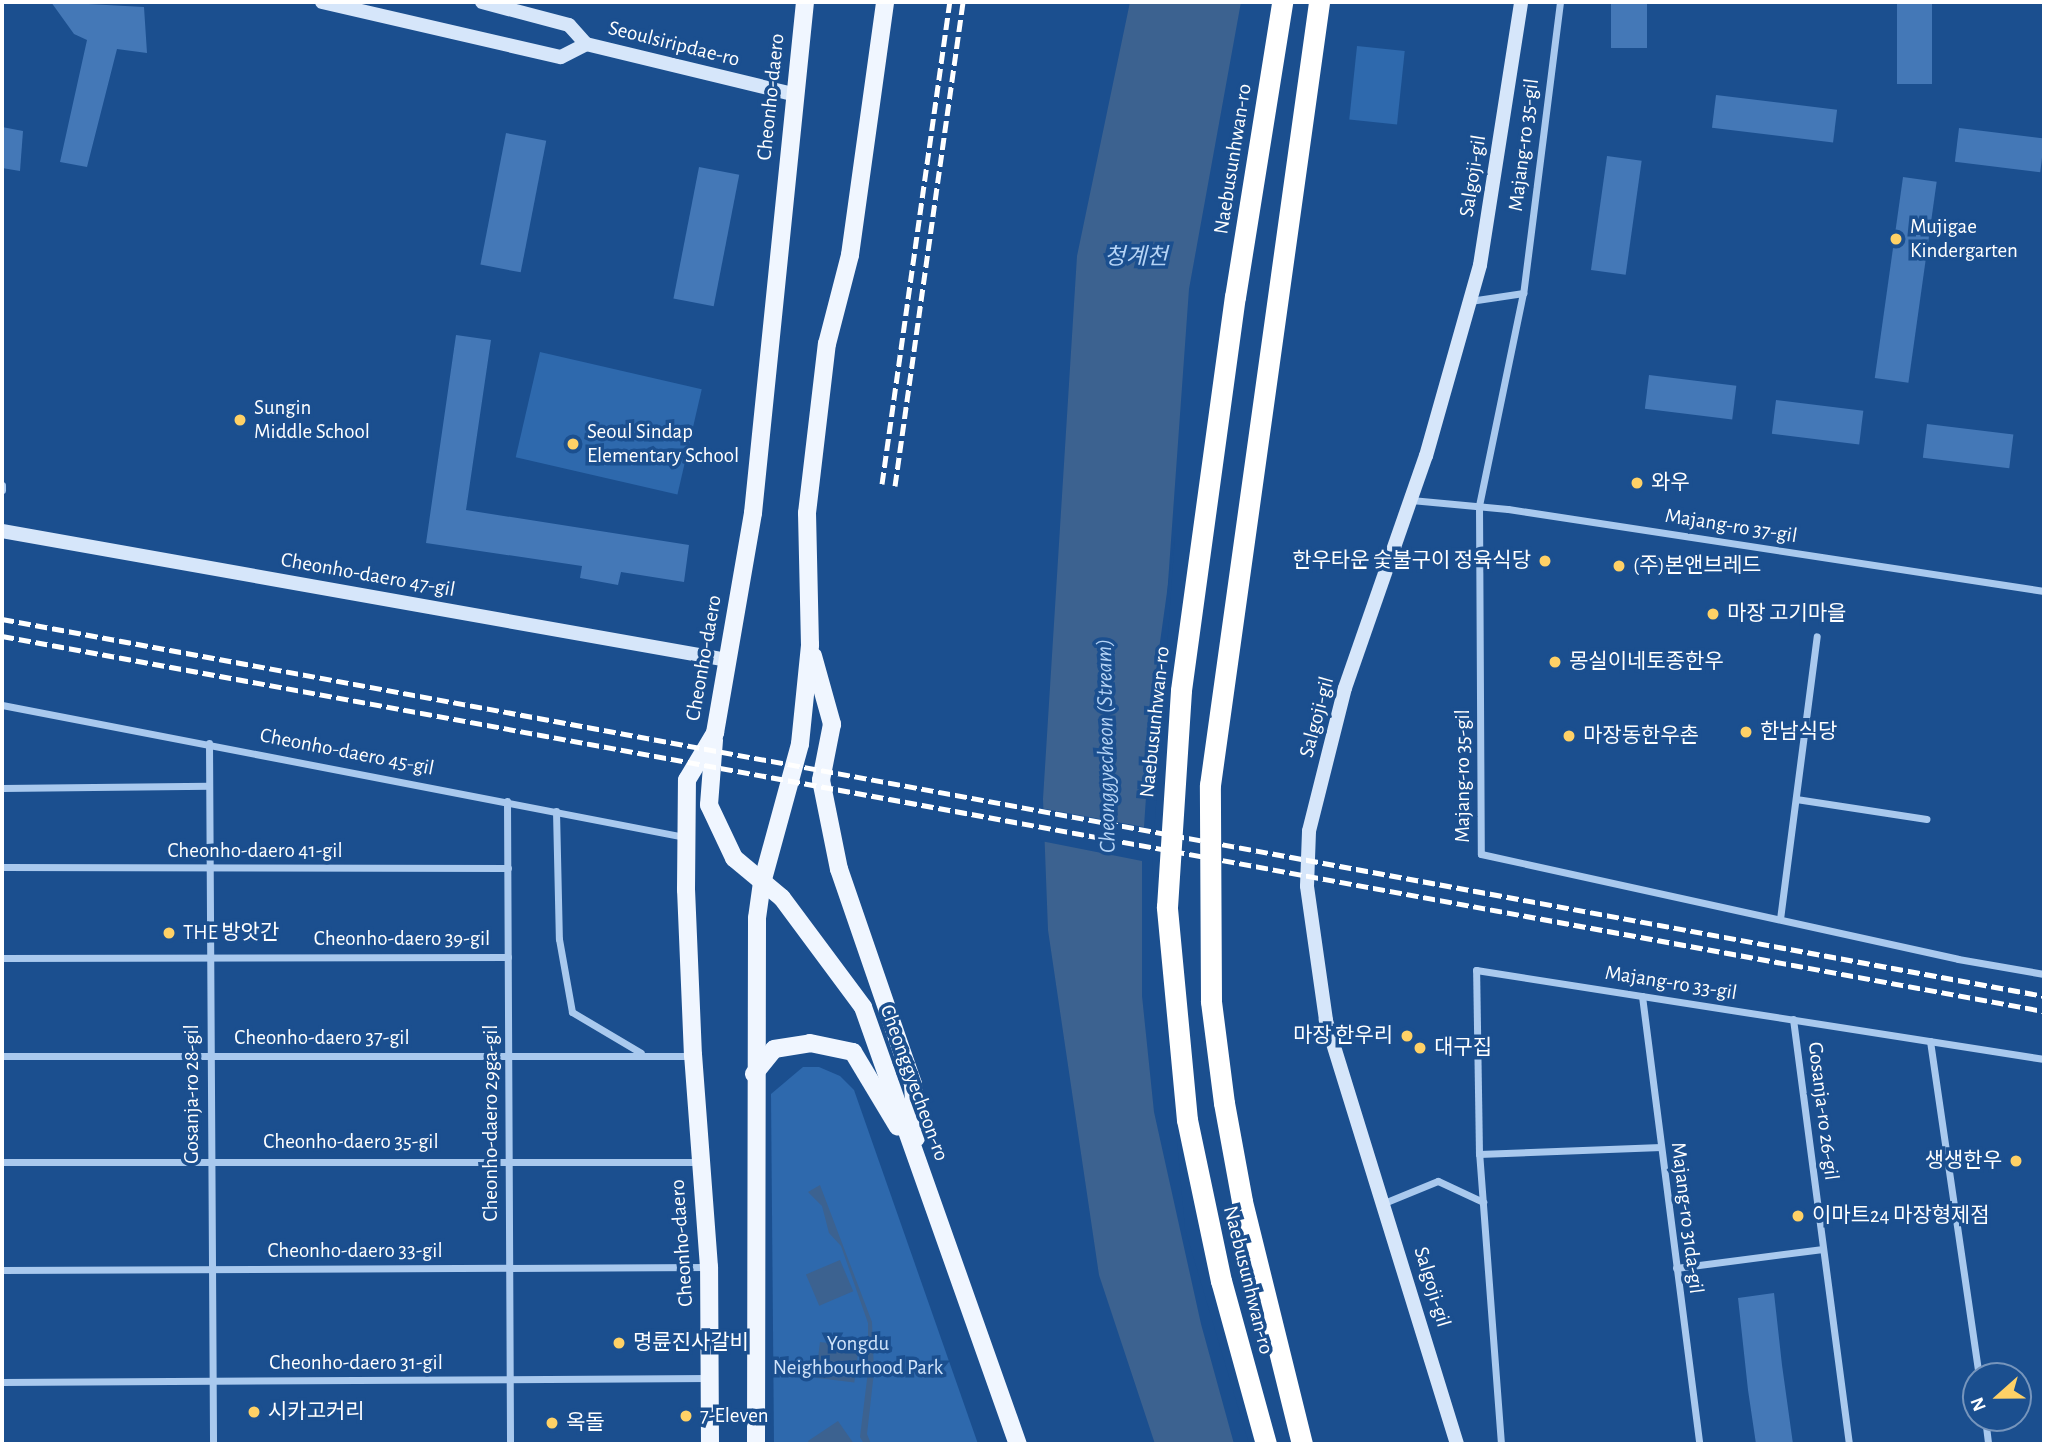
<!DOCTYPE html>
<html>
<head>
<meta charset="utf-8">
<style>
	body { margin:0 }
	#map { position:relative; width:2046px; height:1446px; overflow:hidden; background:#1b4f8f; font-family:"Alegreya Sans","Noto Sans KR",sans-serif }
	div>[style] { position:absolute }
	.green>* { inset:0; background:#2e69ad; transform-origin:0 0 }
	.water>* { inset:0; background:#3c6290; transform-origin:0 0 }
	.pier>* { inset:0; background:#1b4f8f }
	.building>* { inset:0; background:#4478b7; transform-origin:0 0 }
	.street>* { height:7px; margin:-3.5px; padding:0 3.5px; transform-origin:3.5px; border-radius:3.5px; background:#a9c9ee }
	.secondary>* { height:14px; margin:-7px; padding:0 7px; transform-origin:7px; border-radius:7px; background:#d6e6fa }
	.primary>* { height:18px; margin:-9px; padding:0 9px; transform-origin:9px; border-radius:9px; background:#f0f6ff }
	.rail>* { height:5px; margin-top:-2.5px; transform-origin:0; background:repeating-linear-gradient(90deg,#fff 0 12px,transparent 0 17px) }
	.highway-bridge>* { height:21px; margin:-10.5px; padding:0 10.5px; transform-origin:10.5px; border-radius:10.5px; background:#fff }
	.dots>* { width:19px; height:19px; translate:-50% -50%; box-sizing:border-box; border:4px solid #1b4f8f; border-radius:50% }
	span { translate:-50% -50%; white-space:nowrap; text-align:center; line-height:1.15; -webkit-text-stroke:7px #1b4f8f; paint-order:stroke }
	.street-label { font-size:21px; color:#fff }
	.poi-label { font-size:21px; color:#fff }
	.left { translate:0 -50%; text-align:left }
	.right { translate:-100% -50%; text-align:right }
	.park-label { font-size:21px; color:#cfe3fa }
	.water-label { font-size:23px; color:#b5d3f5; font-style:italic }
	.frame { position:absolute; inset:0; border:4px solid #fff; pointer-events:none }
	.north { position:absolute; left:1962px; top:1362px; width:70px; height:70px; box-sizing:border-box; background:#1b4f8f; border:2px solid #7695bc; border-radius:50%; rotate:249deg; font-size:19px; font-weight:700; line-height:28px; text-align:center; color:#fff }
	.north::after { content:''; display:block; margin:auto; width:24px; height:32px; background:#ffd166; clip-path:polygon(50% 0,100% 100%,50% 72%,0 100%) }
</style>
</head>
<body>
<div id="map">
	<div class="green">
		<i style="left:1357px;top:46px;width:48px;height:74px;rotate:6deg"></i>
		<i style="left:540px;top:352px;width:166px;height:108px;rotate:13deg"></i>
		<i style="clip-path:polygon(803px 1067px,819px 1067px,840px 1076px,854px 1090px,978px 1444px,774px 1444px,771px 1094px)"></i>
	</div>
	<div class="water">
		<i style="clip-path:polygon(1130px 2px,1241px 2px,1189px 289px,1148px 862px,1182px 1230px,1246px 1444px,1155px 1444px,1099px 1275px,1048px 930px,1043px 799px,1077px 256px)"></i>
		<i style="clip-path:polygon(820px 1185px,872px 1322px,874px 1372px,867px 1434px,871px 1444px,864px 1444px,860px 1437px,868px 1371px,868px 1323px,841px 1246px,829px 1233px,822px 1206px,808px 1192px)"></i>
		<i style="left:840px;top:1260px;width:34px;height:37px;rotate:67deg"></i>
		<i style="left:820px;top:1342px;width:39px;height:36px;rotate:7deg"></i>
		<i style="clip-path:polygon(838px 1421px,854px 1444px,810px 1444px,808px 1441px)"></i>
	</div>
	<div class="pier">
		<i style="clip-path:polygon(1175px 535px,1152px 862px,1185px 1229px,1249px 1444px,1234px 1444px,1201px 1324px,1154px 1112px,1142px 996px,1142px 861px,1041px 841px,1040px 808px,1144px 827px,1153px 692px)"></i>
	</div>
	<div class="building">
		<i style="clip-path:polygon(51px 2px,144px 7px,147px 53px,117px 49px,87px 167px,60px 162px,87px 40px,74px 34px)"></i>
		<i style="left:1611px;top:2px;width:36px;height:46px"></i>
		<i style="left:1897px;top:2px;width:35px;height:82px"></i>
		<i style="left:1716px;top:95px;width:122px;height:33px;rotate:7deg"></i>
		<i style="clip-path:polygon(2px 127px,23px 131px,20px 171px,2px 168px)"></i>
		<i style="left:1959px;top:128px;width:86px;height:34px;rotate:7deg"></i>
		<i style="left:506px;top:133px;width:41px;height:134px;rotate:11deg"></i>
		<i style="left:1607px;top:156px;width:35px;height:115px;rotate:8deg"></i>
		<i style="left:699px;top:167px;width:41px;height:134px;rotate:11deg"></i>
		<i style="left:1903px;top:177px;width:34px;height:203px;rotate:8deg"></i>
		<i style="clip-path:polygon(456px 335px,491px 340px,466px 510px,689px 545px,684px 582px,621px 572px,618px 585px,580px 578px,582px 566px,426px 543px)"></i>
		<i style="left:1649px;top:375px;width:88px;height:34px;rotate:7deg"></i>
		<i style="left:1776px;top:400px;width:88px;height:34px;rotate:7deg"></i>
		<i style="left:1927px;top:424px;width:87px;height:34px;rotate:7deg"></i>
		<i style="clip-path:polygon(1774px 1293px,1782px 1365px,1793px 1444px,1756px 1444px,1748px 1390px,1738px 1298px)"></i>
	</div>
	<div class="street">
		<i style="left:1560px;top:2px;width:293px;rotate:97.2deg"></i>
		<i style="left:1523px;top:293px;width:217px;rotate:101.7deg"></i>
		<i style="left:1479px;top:506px;width:348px;rotate:89.7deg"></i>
		<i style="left:1481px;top:854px;width:488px;rotate:12.4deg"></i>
		<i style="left:1958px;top:959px;width:87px;rotate:9.9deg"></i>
		<i style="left:1470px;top:301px;width:54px;rotate:-8.6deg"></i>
		<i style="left:2px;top:485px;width:5px;rotate:90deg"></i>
		<i style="left:1411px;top:500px;width:97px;rotate:5.3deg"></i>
		<i style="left:1508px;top:509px;width:542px;rotate:8.7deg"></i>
		<i style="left:2px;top:705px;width:696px;rotate:10.94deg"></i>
		<i style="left:209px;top:743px;width:701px;rotate:89.67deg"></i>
		<i style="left:2px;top:788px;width:207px;rotate:-0.6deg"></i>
		<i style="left:1796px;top:799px;width:132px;rotate:8.7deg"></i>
		<i style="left:507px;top:801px;width:643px;rotate:89.73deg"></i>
		<i style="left:556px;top:811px;width:128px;rotate:88.7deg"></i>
		<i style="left:559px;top:939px;width:74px;rotate:79.9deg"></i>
		<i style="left:572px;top:1012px;width:80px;rotate:30.7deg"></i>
		<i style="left:2px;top:867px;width:506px;rotate:0.11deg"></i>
		<i style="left:1780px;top:919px;width:285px;rotate:-82.6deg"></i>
		<i style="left:2px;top:958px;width:506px;rotate:-0.11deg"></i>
		<i style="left:1642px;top:996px;width:452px;rotate:82.7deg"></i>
		<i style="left:1793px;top:1019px;width:429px;rotate:82.5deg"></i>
		<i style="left:1930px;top:1041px;width:339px;rotate:81.7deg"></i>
		<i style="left:2px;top:1056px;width:691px"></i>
		<i style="left:1479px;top:1154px;width:182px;rotate:-2.2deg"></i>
		<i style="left:2px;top:1162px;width:697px"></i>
		<i style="left:1384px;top:1203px;width:58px;rotate:-22.2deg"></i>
		<i style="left:1438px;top:1181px;width:50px;rotate:25deg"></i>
		<i style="left:1676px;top:1268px;width:148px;rotate:-7.4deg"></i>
		<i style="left:2px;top:1270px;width:706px;rotate:-0.24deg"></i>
		<i style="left:2px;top:1382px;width:707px;rotate:-0.32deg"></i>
		<i style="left:1985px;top:1418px;width:26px;rotate:83deg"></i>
		<i style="left:1501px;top:1444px;width:291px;rotate:-94.3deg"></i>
		<i style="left:1479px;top:1154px;width:184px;rotate:-90.9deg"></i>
		<i style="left:1476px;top:970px;width:575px;rotate:8.91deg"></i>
	</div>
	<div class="secondary">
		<i style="left:322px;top:2px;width:245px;rotate:13deg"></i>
		<i style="left:561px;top:57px;width:28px;rotate:-27deg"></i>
		<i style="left:482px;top:2px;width:90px;rotate:14.8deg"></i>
		<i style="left:569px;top:25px;width:25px;rotate:48deg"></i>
		<i style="left:586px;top:44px;width:213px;rotate:13.6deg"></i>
		<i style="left:2px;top:531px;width:736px;rotate:10.09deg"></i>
		<i style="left:1457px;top:1444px;width:444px;rotate:-107.2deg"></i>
		<i style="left:1326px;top:1020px;width:135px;rotate:-98.1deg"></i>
		<i style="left:1307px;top:886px;width:55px;rotate:-87.9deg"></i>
		<i style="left:1309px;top:831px;width:147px;rotate:-75.9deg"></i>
		<i style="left:1345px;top:688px;width:246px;rotate:-70.8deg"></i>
		<i style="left:1426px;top:456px;width:198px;rotate:-74.2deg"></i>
		<i style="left:1480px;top:265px;width:266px;rotate:-81.1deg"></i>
	</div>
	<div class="primary">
		<i style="left:813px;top:656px;width:71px;rotate:74.4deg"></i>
		<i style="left:832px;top:724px;width:57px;rotate:101.1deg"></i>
		<i style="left:821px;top:780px;width:91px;rotate:78.6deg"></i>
		<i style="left:839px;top:869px;width:227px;rotate:71deg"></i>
		<i style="left:913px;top:1084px;width:54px;rotate:86.8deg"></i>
		<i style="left:714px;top:740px;width:65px;rotate:94.4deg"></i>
		<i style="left:709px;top:805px;width:59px;rotate:64.7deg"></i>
		<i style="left:734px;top:858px;width:62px;rotate:39.8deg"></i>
		<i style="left:782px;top:898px;width:136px;rotate:53.4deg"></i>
		<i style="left:863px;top:1007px;width:464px;rotate:70.5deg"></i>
		<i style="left:754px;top:1074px;width:32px;rotate:-51deg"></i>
		<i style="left:774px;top:1049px;width:36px;rotate:-9deg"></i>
		<i style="left:810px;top:1043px;width:44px;rotate:11.8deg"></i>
		<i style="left:853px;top:1052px;width:87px;rotate:59deg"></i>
		<i style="left:710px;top:1444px;width:177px;rotate:-90.3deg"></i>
		<i style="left:709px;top:1267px;width:212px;rotate:-94.3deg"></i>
		<i style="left:693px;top:1056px;width:166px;rotate:-92.4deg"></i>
		<i style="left:686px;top:890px;width:110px;rotate:-89.5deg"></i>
		<i style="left:687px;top:780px;width:55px;rotate:-59.2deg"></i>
		<i style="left:715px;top:733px;width:223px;rotate:-80.2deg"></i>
		<i style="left:753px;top:513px;width:514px;rotate:-84.19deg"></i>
		<i style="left:756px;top:1444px;width:526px;rotate:-89.89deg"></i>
		<i style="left:757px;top:918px;width:35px;rotate:-82deg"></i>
		<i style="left:762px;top:883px;width:144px;rotate:-74.7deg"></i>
		<i style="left:800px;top:744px;width:100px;rotate:-84.2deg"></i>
		<i style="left:810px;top:645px;width:132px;rotate:-91.3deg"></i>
		<i style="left:807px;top:513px;width:170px;rotate:-83.3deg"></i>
		<i style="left:827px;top:344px;width:92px;rotate:-75.5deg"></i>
		<i style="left:850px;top:255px;width:255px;rotate:-82.1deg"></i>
	</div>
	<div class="rail">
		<i style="left:882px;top:484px;width:487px;rotate:-82deg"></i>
		<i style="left:895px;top:486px;width:489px;rotate:-82deg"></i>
		<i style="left:2px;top:619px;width:2077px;rotate:10.46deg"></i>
		<i style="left:2px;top:636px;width:2076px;rotate:10.41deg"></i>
	</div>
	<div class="highway-bridge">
		<i style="left:1266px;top:1444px;width:169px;rotate:-105.4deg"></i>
		<i style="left:1221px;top:1281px;width:165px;rotate:-101.9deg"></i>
		<i style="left:1187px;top:1120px;width:214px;rotate:-95.4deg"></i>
		<i style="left:1167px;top:907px;width:217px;rotate:-86.3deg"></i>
		<i style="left:1181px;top:690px;width:397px;rotate:-82.2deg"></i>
		<i style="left:1235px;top:297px;width:299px;rotate:-80.9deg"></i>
		<i style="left:1302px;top:1444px;width:250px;rotate:-103.9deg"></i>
		<i style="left:1242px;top:1201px;width:100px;rotate:-100.4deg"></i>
		<i style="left:1224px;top:1103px;width:103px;rotate:-97.3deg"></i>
		<i style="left:1211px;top:1001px;width:216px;rotate:-90.3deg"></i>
		<i style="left:1210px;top:785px;width:791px;rotate:-82.07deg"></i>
	</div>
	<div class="dots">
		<i style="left:1896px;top:239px;background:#ffd166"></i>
		<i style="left:240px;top:420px;background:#ffd166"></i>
		<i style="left:573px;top:444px;background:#ffd166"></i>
		<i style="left:1637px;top:483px;background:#ffd166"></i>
		<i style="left:1545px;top:561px;background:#ffd166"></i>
		<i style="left:1619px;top:566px;background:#ffd166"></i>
		<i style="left:1713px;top:614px;background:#ffd166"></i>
		<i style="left:1555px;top:662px;background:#ffd166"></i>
		<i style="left:1746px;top:732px;background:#ffd166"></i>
		<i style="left:1569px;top:736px;background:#ffd166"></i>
		<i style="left:169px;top:933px;background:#ffd166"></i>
		<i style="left:1407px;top:1036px;background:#ffd166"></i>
		<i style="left:1420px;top:1048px;background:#ffd166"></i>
		<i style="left:2016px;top:1161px;background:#ffd166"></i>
		<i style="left:1798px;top:1216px;background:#ffd166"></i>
		<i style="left:619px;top:1343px;background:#ffd166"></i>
		<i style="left:254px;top:1412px;background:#ffd166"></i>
		<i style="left:686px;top:1416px;background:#ffd166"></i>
		<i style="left:552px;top:1423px;background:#ffd166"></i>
	</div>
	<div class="street-label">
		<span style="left:674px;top:44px;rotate:14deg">Seoulsiripdae-ro</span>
		<span style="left:771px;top:97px;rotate:-84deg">Cheonho-daero</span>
		<span style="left:1524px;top:145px;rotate:-83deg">Majang-ro 35-gil</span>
		<span style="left:1233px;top:159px;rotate:-81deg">Naebusunhwan-ro</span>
		<span style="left:1473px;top:176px;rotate:-81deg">Salgoji-gil</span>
		<span style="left:1731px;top:526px;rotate:9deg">Majang-ro 37-gil</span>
		<span style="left:368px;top:575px;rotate:10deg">Cheonho-daero 47-gil</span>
		<span style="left:704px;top:658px;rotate:-80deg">Cheonho-daero</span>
		<span style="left:1317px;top:717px;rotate:-75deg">Salgoji-gil</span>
		<span style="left:1155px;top:722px;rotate:-84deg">Naebusunhwan-ro</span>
		<span style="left:347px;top:752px;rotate:11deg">Cheonho-daero 45-gil</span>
		<span style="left:1463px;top:776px;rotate:-90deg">Majang-ro 35-gil</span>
		<span style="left:255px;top:851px">Cheonho-daero 41-gil</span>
		<span style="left:402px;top:939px">Cheonho-daero 39-gil</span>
		<span style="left:1671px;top:983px;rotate:9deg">Majang-ro 33-gil</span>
		<span style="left:322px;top:1038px">Cheonho-daero 37-gil</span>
		<span style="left:914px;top:1083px;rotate:70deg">Cheonggyecheon-ro</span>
		<span style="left:192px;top:1094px;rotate:-90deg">Gosanja-ro 28-gil</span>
		<span style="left:1823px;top:1111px;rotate:83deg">Gosanja-ro 26-gil</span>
		<span style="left:491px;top:1123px;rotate:-90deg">Cheonho-daero 29ga-gil</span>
		<span style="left:351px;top:1142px">Cheonho-daero 35-gil</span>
		<span style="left:1687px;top:1218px;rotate:83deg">Majang-ro 31da-gil</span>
		<span style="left:682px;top:1243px;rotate:-94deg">Cheonho-daero</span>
		<span style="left:355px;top:1251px">Cheonho-daero 33-gil</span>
		<span style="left:1248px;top:1280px;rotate:76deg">Naebusunhwan-ro</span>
		<span style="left:1432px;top:1287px;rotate:73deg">Salgoji-gil</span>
		<span style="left:356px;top:1363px">Cheonho-daero 31-gil</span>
	</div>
	<div class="poi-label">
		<span class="left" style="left:1910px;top:239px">Mujigae<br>Kindergarten</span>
		<span class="left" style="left:254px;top:420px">Sungin<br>Middle School</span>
		<span class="left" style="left:587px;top:444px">Seoul Sindap<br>Elementary School</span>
		<span class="left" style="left:1651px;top:483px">와우</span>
		<span class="right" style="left:1531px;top:561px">한우타운 숯불구이 정육식당</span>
		<span class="left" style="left:1633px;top:566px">(주)본앤브레드</span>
		<span class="left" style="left:1727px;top:614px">마장 고기마을</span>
		<span class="left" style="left:1569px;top:662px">몽실이네토종한우</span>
		<span class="left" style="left:1760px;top:732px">한남식당</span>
		<span class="left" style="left:1583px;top:736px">마장동한우촌</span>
		<span class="left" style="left:183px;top:933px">THE 방앗간</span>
		<span class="right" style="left:1393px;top:1036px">마장 한우리</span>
		<span class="left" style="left:1434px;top:1048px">대구집</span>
		<span class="right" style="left:2002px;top:1161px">생생한우</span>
		<span class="left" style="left:1812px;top:1216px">이마트24 마장형제점</span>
		<span class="left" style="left:633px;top:1343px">명륜진사갈비</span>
		<span class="left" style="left:268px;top:1412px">시카고커리</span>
		<span class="left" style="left:700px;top:1416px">7-Eleven</span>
		<span class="left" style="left:566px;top:1423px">옥돌</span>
	</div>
	<div class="park-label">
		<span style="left:858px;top:1356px">Yongdu<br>Neighbourhood Park</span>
	</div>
	<div class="water-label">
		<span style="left:1136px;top:258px">청계천</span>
		<span style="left:1107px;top:746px;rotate:-91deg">Cheonggyecheon (Stream)</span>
	</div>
	<div class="frame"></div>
	<div class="north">N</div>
</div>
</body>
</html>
